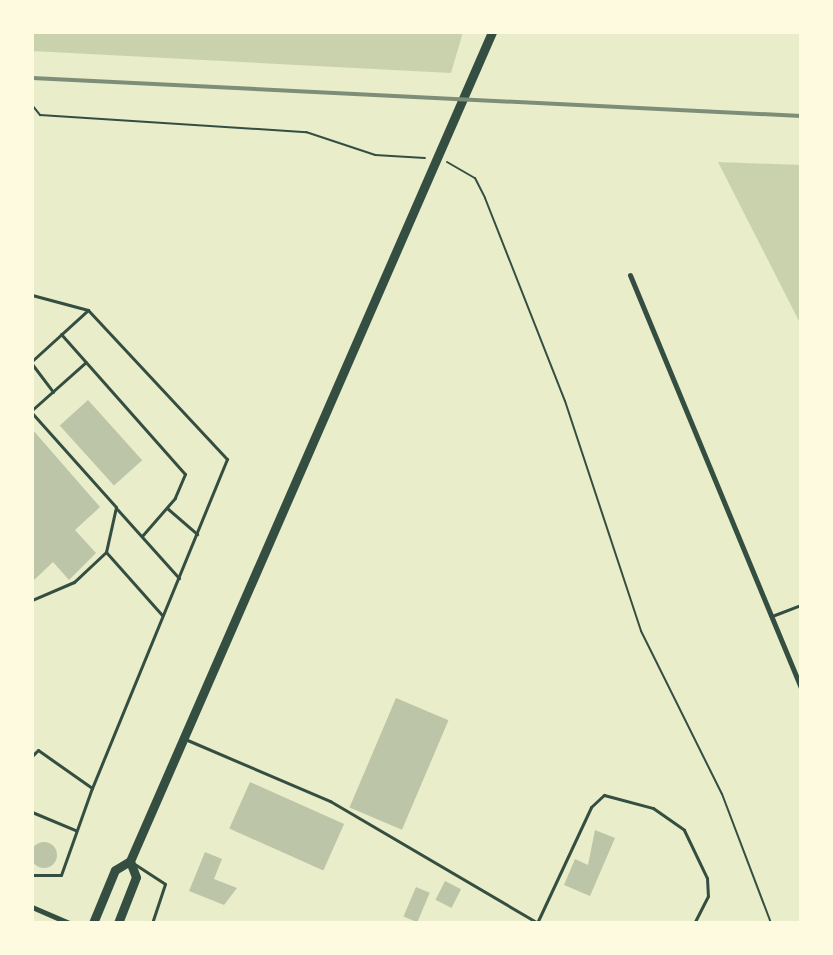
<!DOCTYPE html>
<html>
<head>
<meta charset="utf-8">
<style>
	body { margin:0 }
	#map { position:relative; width:833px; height:955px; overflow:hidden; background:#e9edc9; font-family:"Work Sans",sans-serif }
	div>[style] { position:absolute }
	.green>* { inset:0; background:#cad2ad }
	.building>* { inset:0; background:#bcc5a7; transform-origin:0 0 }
	.round { border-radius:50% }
	.path>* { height:2px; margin:-1px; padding:0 1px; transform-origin:1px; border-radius:1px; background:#344e41 }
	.service>* { height:3px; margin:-1.5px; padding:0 1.5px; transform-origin:1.5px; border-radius:1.5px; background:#344e41 }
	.minor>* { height:5px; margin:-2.5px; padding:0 2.5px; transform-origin:2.5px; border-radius:2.5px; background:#344e41 }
	.trunk>* { height:9px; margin:-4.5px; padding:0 4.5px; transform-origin:4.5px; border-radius:4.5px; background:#344e41 }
	.rail>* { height:4px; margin:-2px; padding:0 2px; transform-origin:2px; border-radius:2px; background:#7c8e77 }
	span { translate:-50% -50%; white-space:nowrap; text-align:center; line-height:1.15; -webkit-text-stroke:6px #fefae0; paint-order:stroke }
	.frame { position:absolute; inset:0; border:34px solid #fefae0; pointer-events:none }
</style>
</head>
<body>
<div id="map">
	<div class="green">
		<i style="clip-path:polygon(32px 32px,463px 32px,451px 73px,32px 51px)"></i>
		<i style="clip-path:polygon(718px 162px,801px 165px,801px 325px)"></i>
	</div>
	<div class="building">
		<i style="left:88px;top:400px;width:81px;height:38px;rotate:48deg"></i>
		<i style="clip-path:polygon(32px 429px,100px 507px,75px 530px,96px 553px,69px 580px,53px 562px,32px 582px)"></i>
		<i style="left:396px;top:698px;width:57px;height:119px;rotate:23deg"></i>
		<i style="left:250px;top:782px;width:103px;height:51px;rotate:24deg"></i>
		<i style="clip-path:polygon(595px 830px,615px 838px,590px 896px,564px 885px,575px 859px,588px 865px)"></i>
		<i class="round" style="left:31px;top:842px;width:26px;height:26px"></i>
		<i style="clip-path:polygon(205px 852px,222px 859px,214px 879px,237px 888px,224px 905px,189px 891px)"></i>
		<i style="left:445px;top:881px;width:18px;height:21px;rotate:27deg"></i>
		<i style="left:416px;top:887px;width:15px;height:32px;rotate:23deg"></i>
	</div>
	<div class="path">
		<i style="left:32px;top:105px;width:13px;rotate:51deg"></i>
		<i style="left:40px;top:115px;width:267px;rotate:3.7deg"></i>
		<i style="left:306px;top:132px;width:73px;rotate:18.4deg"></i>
		<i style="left:375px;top:155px;width:50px;rotate:3.4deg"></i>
		<i style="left:447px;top:162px;width:32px;rotate:30deg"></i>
		<i style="left:475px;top:178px;width:22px;rotate:63deg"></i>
		<i style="left:485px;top:198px;width:218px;rotate:68.5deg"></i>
		<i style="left:565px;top:401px;width:242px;rotate:71.7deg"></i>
		<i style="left:641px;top:631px;width:182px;rotate:63.6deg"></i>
		<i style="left:722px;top:794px;width:138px;rotate:69.2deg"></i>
	</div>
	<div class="service">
		<i style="left:32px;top:295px;width:58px;rotate:15deg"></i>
		<i style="left:88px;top:310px;width:204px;rotate:47deg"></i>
		<i style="left:227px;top:459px;width:356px;rotate:112.3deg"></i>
		<i style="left:92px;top:788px;width:66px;rotate:-144.9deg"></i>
		<i style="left:38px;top:750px;width:8px;rotate:135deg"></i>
		<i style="left:61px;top:334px;width:187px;rotate:48.5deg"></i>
		<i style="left:185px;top:474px;width:26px;rotate:113deg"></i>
		<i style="left:175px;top:498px;width:50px;rotate:131deg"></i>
		<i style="left:32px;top:361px;width:76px;rotate:-42.3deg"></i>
		<i style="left:32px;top:364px;width:35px;rotate:53deg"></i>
		<i style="left:32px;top:410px;width:72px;rotate:-41.6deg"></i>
		<i style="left:32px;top:413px;width:126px;rotate:48.2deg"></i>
		<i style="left:116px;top:507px;width:46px;rotate:102.5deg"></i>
		<i style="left:106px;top:552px;width:44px;rotate:136.8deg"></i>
		<i style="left:74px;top:582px;width:46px;rotate:156.8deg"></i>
		<i style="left:167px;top:508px;width:40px;rotate:41deg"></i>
		<i style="left:117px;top:509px;width:93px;rotate:48.1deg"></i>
		<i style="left:106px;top:552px;width:84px;rotate:48.4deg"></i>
		<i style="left:801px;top:570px;width:7px;rotate:90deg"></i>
		<i style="left:772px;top:616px;width:31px;rotate:-21deg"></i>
		<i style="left:185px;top:739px;width:158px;rotate:23.2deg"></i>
		<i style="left:330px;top:801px;width:241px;rotate:30.4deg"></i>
		<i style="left:32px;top:812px;width:47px;rotate:22.7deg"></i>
		<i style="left:133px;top:863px;width:38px;rotate:33deg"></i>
		<i style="left:165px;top:884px;width:41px;rotate:108.4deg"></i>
		<i style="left:32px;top:875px;width:29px"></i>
		<i style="left:61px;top:875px;width:92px;rotate:-70.4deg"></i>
		<i style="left:537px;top:923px;width:128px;rotate:-65deg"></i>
		<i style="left:591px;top:807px;width:18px;rotate:-43deg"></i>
		<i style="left:604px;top:795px;width:51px;rotate:14.9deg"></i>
		<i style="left:653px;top:808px;width:38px;rotate:35deg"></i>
		<i style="left:684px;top:830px;width:53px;rotate:64.4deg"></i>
		<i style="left:707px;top:878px;width:18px;rotate:87deg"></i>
		<i style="left:708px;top:896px;width:30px;rotate:117deg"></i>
	</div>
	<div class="minor">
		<i style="left:630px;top:275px;width:446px;rotate:67.5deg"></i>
		<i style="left:32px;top:907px;width:40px;rotate:23.4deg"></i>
	</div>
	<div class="trunk">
		<i style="left:93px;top:923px;width:57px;rotate:-67.5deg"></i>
		<i style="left:115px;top:870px;width:17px;rotate:-31deg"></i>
		<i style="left:130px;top:861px;width:905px;rotate:-66.41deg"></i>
		<i style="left:118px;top:923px;width:49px;rotate:-68.6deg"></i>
		<i style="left:136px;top:877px;width:17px;rotate:-111deg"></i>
	</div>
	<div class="rail">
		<i style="left:32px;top:78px;width:770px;rotate:2.83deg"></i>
	</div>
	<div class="frame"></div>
</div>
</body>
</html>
